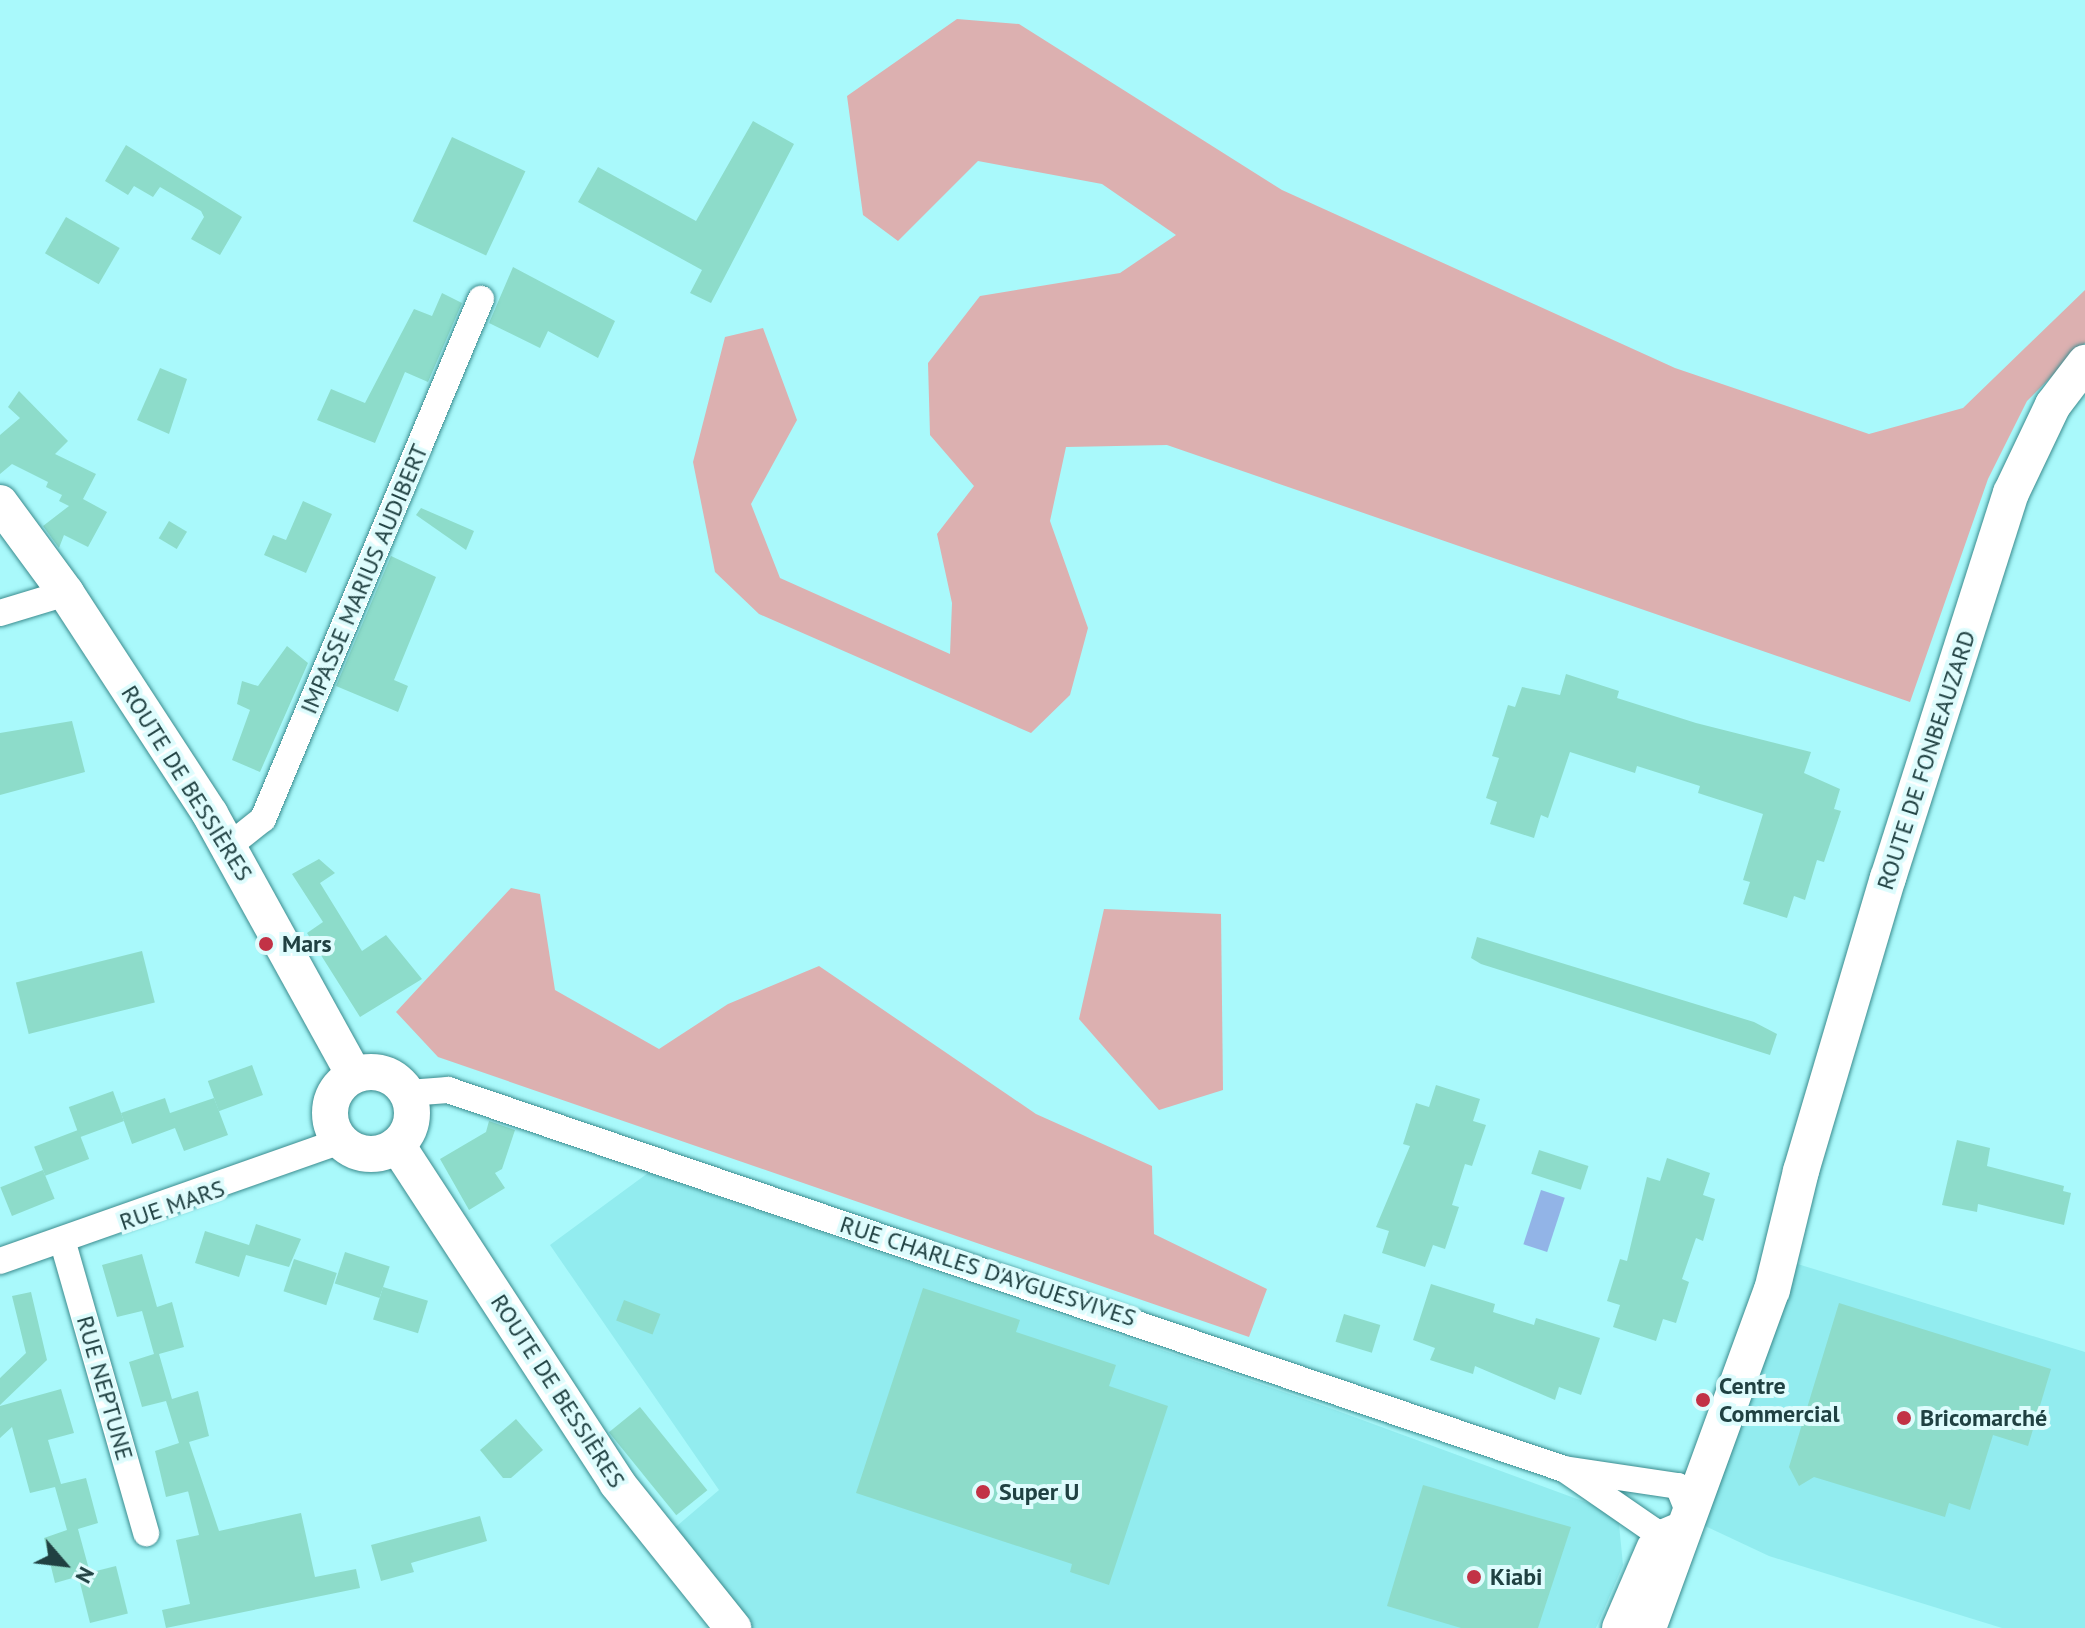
<!DOCTYPE html>
<html>
<head>
<meta charset="utf-8">
<style>
	body { margin:0 }
	#map { position:relative; width:2085px; height:1628px; overflow:hidden; background:#a9f9fb; font-family:"PT Sans",sans-serif }
	div>[style] { position:absolute }
	.built>* { inset:0; background:#92ecef }
	.green>* { inset:0; background:#dcb0b0 }
	.water>* { inset:0; background:#92b4e7; transform-origin:0 0 }
	.building>* { inset:0; background:#8ddcca; transform-origin:0 0 }
	.roads { filter:drop-shadow(0 0 2px #3b8b8e) drop-shadow(0 0 2px #3b8b8e) }
	.street>* { height:26px; margin:-13px; padding:0 13px; transform-origin:13px; border-radius:13px; background:#fff }
	.secondary>* { height:36px; margin:-18px; padding:0 18px; transform-origin:18px; border-radius:18px; background:#fff }
	.secondary>.ring { margin:-18px; padding:0; box-sizing:content-box; background:none; border:36px solid #fff; border-radius:50% }
	.dots>* { width:22px; height:22px; translate:-50% -50%; box-sizing:border-box; border:4px solid #defcfd; border-radius:50% }
	span { translate:-50% -50%; white-space:nowrap; text-align:center; line-height:1.15; -webkit-text-stroke:8px #defcfd; paint-order:stroke }
	.street-label { font-size:24px; color:#204142 }
	.poi-label { font-size:24px; color:#204142; font-weight:700 }
	.left { translate:0 -50%; text-align:left }
	.north { position:absolute; left:24px; top:1524px; width:80px; height:80px; -webkit-text-stroke:6px #defcfd; paint-order:stroke; rotate:118deg; font-size:22px; font-weight:700; line-height:32px; text-align:center; color:#204142 }
	.north::after { content:''; display:block; margin:auto; width:28px; height:36px; background:#204142; clip-path:polygon(50% 0,100% 100%,50% 72%,0 100%) }
</style>
</head>
<body>
<div id="map">
	<div class="built">
		<i style="clip-path:polygon(648px 1173px,1327px 1407px,1618px 1514px,1623px 1565px,1596px 1628px,751px 1628px,671px 1531px,719px 1490px,550px 1245px)"></i>
		<i style="clip-path:polygon(1791px 1262px,2085px 1352px,2085px 1628px,2002px 1628px,1769px 1556px,1703px 1525px)"></i>
	</div>
	<div class="green">
		<i style="clip-path:polygon(957px 19px,1019px 24px,1282px 190px,1675px 368px,1869px 434px,1963px 408px,2085px 290px,2085px 343px,2027px 401px,1988px 479px,1910px 702px,1167px 445px,1066px 447px,1050px 521px,1088px 628px,1070px 695px,1031px 733px,759px 614px,715px 572px,693px 462px,725px 337px,763px 328px,797px 420px,751px 504px,780px 578px,950px 654px,952px 603px,937px 534px,974px 486px,930px 435px,928px 363px,980px 296px,1120px 273px,1176px 235px,1102px 184px,978px 161px,898px 241px,863px 215px,847px 96px)"></i>
		<i style="clip-path:polygon(511px 888px,540px 894px,555px 990px,659px 1049px,728px 1004px,819px 966px,1036px 1114px,1152px 1166px,1154px 1234px,1267px 1289px,1249px 1337px,438px 1057px,396px 1012px)"></i>
		<i style="clip-path:polygon(1104px 909px,1221px 914px,1223px 1090px,1159px 1110px,1079px 1019px)"></i>
	</div>
	<div class="water">
		<i style="left:1541px;top:1190px;width:25px;height:57px;rotate:18deg"></i>
	</div>
	<div class="building">
		<i style="clip-path:polygon(753px 121px,794px 144px,711px 303px,690px 293px,702px 270px,578px 202px,598px 167px,696px 221px)"></i>
		<i style="left:452px;top:137px;width:81px;height:93px;rotate:25deg"></i>
		<i style="clip-path:polygon(126px 145px,242px 217px,220px 255px,191px 239px,204px 217px,201px 211px,160px 187px,153px 197px,134px 186px,128px 195px,105px 181px)"></i>
		<i style="left:66px;top:217px;width:62px;height:42px;rotate:30deg"></i>
		<i style="clip-path:polygon(513px 267px,615px 321px,598px 358px,548px 331px,540px 348px,489px 323px)"></i>
		<i style="clip-path:polygon(442px 293px,462px 303px,428px 382px,405px 372px,375px 443px,317px 420px,331px 389px,365px 403px,414px 309px,432px 316px)"></i>
		<i style="clip-path:polygon(160px 368px,187px 379px,169px 434px,137px 420px)"></i>
		<i style="clip-path:polygon(19px 391px,68px 441px,55px 454px,96px 474px,83px 499px,107px 512px,88px 547px,64px 535px,59px 548px,43px 526px,69px 506px,59px 501px,62px 495px,46px 487px,48px 482px,12px 464px,0 474px,0 435px,20px 418px,8px 407px)"></i>
		<i style="clip-path:polygon(303px 501px,332px 514px,306px 573px,264px 555px,273px 535px,286px 540px)"></i>
		<i style="clip-path:polygon(421px 508px,474px 531px,466px 550px,416px 515px)"></i>
		<i style="left:169px;top:521px;width:21px;height:20px;rotate:31deg"></i>
		<i style="clip-path:polygon(391px 556px,436px 577px,394px 680px,408px 686px,398px 712px,336px 686px)"></i>
		<i style="clip-path:polygon(287px 646px,308px 663px,260px 772px,232px 760px,250px 710px,237px 704px,242px 681px,258px 686px)"></i>
		<i style="clip-path:polygon(1566px 674px,1619px 691px,1617px 698px,1696px 723px,1811px 752px,1804px 773px,1840px 789px,1834px 809px,1841px 811px,1824px 862px,1817px 860px,1805px 900px,1794px 896px,1787px 918px,1743px 904px,1750px 882px,1743px 880px,1763px 814px,1698px 793px,1700px 786px,1637px 766px,1635px 773px,1570px 752px,1548px 818px,1541px 815px,1534px 838px,1490px 824px,1497px 802px,1486px 798px,1499px 758px,1492px 756px,1508px 705px,1515px 707px,1522px 687px,1560px 695px)"></i>
		<i style="clip-path:polygon(72px 721px,85px 772px,0 795px,0 733px)"></i>
		<i style="clip-path:polygon(319px 859px,335px 873px,320px 883px,362px 951px,386px 935px,422px 979px,360px 1017px,307px 933px,323px 922px,292px 874px)"></i>
		<i style="clip-path:polygon(1477px 937px,1754px 1022px,1777px 1034px,1770px 1055px,1481px 964px,1471px 958px)"></i>
		<i style="left:142px;top:951px;width:53px;height:130px;rotate:76deg"></i>
		<i style="left:252px;top:1065px;width:32px;height:47px;rotate:70deg"></i>
		<i style="clip-path:polygon(1436px 1085px,1480px 1099px,1473px 1121px,1486px 1125px,1472px 1166px,1465px 1164px,1452px 1205px,1459px 1207px,1445px 1249px,1433px 1245px,1425px 1267px,1382px 1253px,1389px 1231px,1376px 1227px,1410px 1146px,1403px 1144px,1416px 1103px,1429px 1107px)"></i>
		<i style="left:113px;top:1091px;width:32px;height:47px;rotate:70deg"></i>
		<i style="clip-path:polygon(165px 1098px,170px 1113px,214px 1098px,228px 1135px,184px 1151px,175px 1128px,132px 1144px,121px 1113px)"></i>
		<i style="clip-path:polygon(489px 1121px,515px 1130px,502px 1169px,495px 1173px,505px 1188px,469px 1210px,440px 1159px,486px 1132px)"></i>
		<i style="left:78px;top:1130px;width:31px;height:47px;rotate:69deg"></i>
		<i style="clip-path:polygon(1957px 1140px,1990px 1148px,1987px 1166px,2064px 1186px,2063px 1191px,2071px 1193px,2064px 1225px,1978px 1204px,1977px 1212px,1942px 1205px)"></i>
		<i style="left:1539px;top:1150px;width:52px;height:25px;rotate:18deg"></i>
		<i style="clip-path:polygon(1667px 1158px,1710px 1173px,1703px 1195px,1715px 1199px,1703px 1241px,1696px 1238px,1682px 1279px,1689px 1282px,1676px 1323px,1663px 1319px,1656px 1341px,1613px 1327px,1620px 1305px,1607px 1301px,1620px 1259px,1627px 1261px,1647px 1177px,1660px 1181px)"></i>
		<i style="left:43px;top:1170px;width:31px;height:46px;rotate:68deg"></i>
		<i style="clip-path:polygon(256px 1224px,301px 1239px,289px 1267px,246px 1255px,239px 1277px,195px 1263px,205px 1231px,249px 1245px)"></i>
		<i style="left:345px;top:1252px;width:47px;height:33px;rotate:18deg"></i>
		<i style="clip-path:polygon(142px 1254px,157px 1307px,172px 1302px,184px 1347px,159px 1354px,172px 1399px,198px 1391px,209px 1436px,189px 1442px,219px 1531px,301px 1513px,315px 1577px,356px 1569px,360px 1588px,166px 1628px,162px 1610px,190px 1604px,176px 1540px,199px 1535px,188px 1491px,197px 1489px,166px 1497px,155px 1451px,179px 1443px,166px 1401px,142px 1407px,129px 1362px,154px 1354px,142px 1311px,117px 1317px,102px 1265px)"></i>
		<i style="left:294px;top:1259px;width:45px;height:34px;rotate:18deg"></i>
		<i style="clip-path:polygon(1431px 1284px,1495px 1304px,1493px 1312px,1534px 1325px,1536px 1318px,1600px 1338px,1581px 1395px,1559px 1387px,1555px 1400px,1475px 1366px,1473px 1374px,1430px 1360px,1435px 1348px,1413px 1340px)"></i>
		<i style="left:383px;top:1287px;width:47px;height:34px;rotate:17deg"></i>
		<i style="clip-path:polygon(923px 1288px,1020px 1320px,1016px 1332px,1116px 1365px,1109px 1386px,1168px 1406px,1109px 1585px,1070px 1572px,1072px 1564px,856px 1493px)"></i>
		<i style="clip-path:polygon(31px 1292px,47px 1360px,0 1405px,0 1378px,26px 1353px,12px 1296px)"></i>
		<i style="left:624px;top:1300px;width:39px;height:22px;rotate:21deg"></i>
		<i style="clip-path:polygon(1839px 1303px,2051px 1369px,2028px 1446px,1993px 1435px,1970px 1510px,1949px 1503px,1945px 1517px,1814px 1477px,1799px 1486px,1789px 1467px)"></i>
		<i style="left:1344px;top:1314px;width:38px;height:29px;rotate:17deg"></i>
		<i style="clip-path:polygon(61px 1389px,74px 1433px,48px 1440px,61px 1484px,86px 1478px,98px 1523px,78px 1529px,90px 1573px,55px 1583px,44px 1538px,67px 1530px,55px 1487px,30px 1493px,12px 1427px,0 1438px,0 1406px)"></i>
		<i style="left:640px;top:1407px;width:107px;height:40px;rotate:51deg"></i>
		<i style="clip-path:polygon(516px 1419px,543px 1450px,511px 1478px,503px 1478px,480px 1450px)"></i>
		<i style="clip-path:polygon(1423px 1485px,1571px 1527px,1538px 1628px,1461px 1628px,1387px 1606px)"></i>
		<i style="clip-path:polygon(480px 1516px,487px 1541px,411px 1563px,414px 1572px,381px 1581px,371px 1545px)"></i>
		<i style="left:116px;top:1566px;width:49px;height:39px;rotate:76deg"></i>
	</div>
	<div class="roads">
		<div class="street">
			<i style="left:0;top:613px;width:69px;rotate:-16.9deg"></i>
			<i style="left:229px;top:846px;width:43px;rotate:-38.5deg"></i>
			<i style="left:263px;top:819px;width:564px;rotate:-67.26deg"></i>
			<i style="left:408px;top:1093px;width:40px;rotate:-4.3deg"></i>
			<i style="left:448px;top:1090px;width:1179px;rotate:18.76deg"></i>
			<i style="left:1564px;top:1469px;width:115px;rotate:8.5deg"></i>
			<i style="left:1678px;top:1486px;width:37px;rotate:68deg"></i>
			<i style="left:1692px;top:1520px;width:34px;rotate:157deg"></i>
			<i style="left:1661px;top:1533px;width:7px;rotate:-164deg"></i>
			<i style="left:1654px;top:1531px;width:109px;rotate:-145.4deg"></i>
			<i style="left:63px;top:1243px;width:302px;rotate:74deg"></i>
			<i style="left:0;top:1261px;width:361px;rotate:-19.4deg"></i>
		</div>
		<div class="secondary">
			<i style="left:0;top:503px;width:112px;rotate:53.7deg"></i>
			<i style="left:66px;top:593px;width:264px;rotate:56.9deg"></i>
			<i style="left:210px;top:814px;width:298px;rotate:61.1deg"></i>
			<i class="ring" style="left:330px;top:1072px;width:46px;height:46px"></i>
			<i style="left:397px;top:1145px;width:403px;rotate:56.9deg"></i>
			<i style="left:617px;top:1483px;width:186px;rotate:51.3deg"></i>
			<i style="left:1620px;top:1628px;width:86px;rotate:-66.7deg"></i>
			<i style="left:1648px;top:1628px;width:360px;rotate:-69.9deg"></i>
			<i style="left:1772px;top:1290px;width:122px;rotate:-76.3deg"></i>
			<i style="left:1801px;top:1171px;width:306px;rotate:-73.5deg"></i>
			<i style="left:1888px;top:878px;width:404px;rotate:-72.3deg"></i>
			<i style="left:2011px;top:493px;width:98px;rotate:-64.5deg"></i>
			<i style="left:2053px;top:405px;width:53px;rotate:-52.7deg"></i>
		</div>
	</div>
	<div class="dots">
		<i style="left:266px;top:944px;background:#c23246"></i>
		<i style="left:1703px;top:1400px;background:#c23246"></i>
		<i style="left:1904px;top:1418px;background:#c23246"></i>
		<i style="left:983px;top:1492px;background:#c23246"></i>
		<i style="left:1474px;top:1577px;background:#c23246"></i>
	</div>
	<div class="street-label">
		<span style="left:364px;top:579px;rotate:-67deg">IMPASSE MARIUS AUDIBERT</span>
		<span style="left:1926px;top:760px;rotate:-72deg">ROUTE DE FONBEAUZARD</span>
		<span style="left:187px;top:783px;rotate:58deg">ROUTE DE BESSIÈRES</span>
		<span style="left:172px;top:1205px;rotate:-19deg">RUE MARS</span>
		<span style="left:988px;top:1271px;rotate:18deg">RUE CHARLES D'AYGUESVIVES</span>
		<span style="left:105px;top:1388px;rotate:74deg">RUE NEPTUNE</span>
		<span style="left:558px;top:1391px;rotate:57deg">ROUTE DE BESSIÈRES</span>
	</div>
	<div class="poi-label">
		<span class="left" style="left:282px;top:944px">Mars</span>
		<span class="left" style="left:1719px;top:1400px">Centre<br>Commercial</span>
		<span class="left" style="left:1920px;top:1418px">Bricomarché</span>
		<span class="left" style="left:999px;top:1492px">Super U</span>
		<span class="left" style="left:1490px;top:1577px">Kiabi</span>
	</div>
	<div class="north">N</div>
</div>
</body>
</html>
